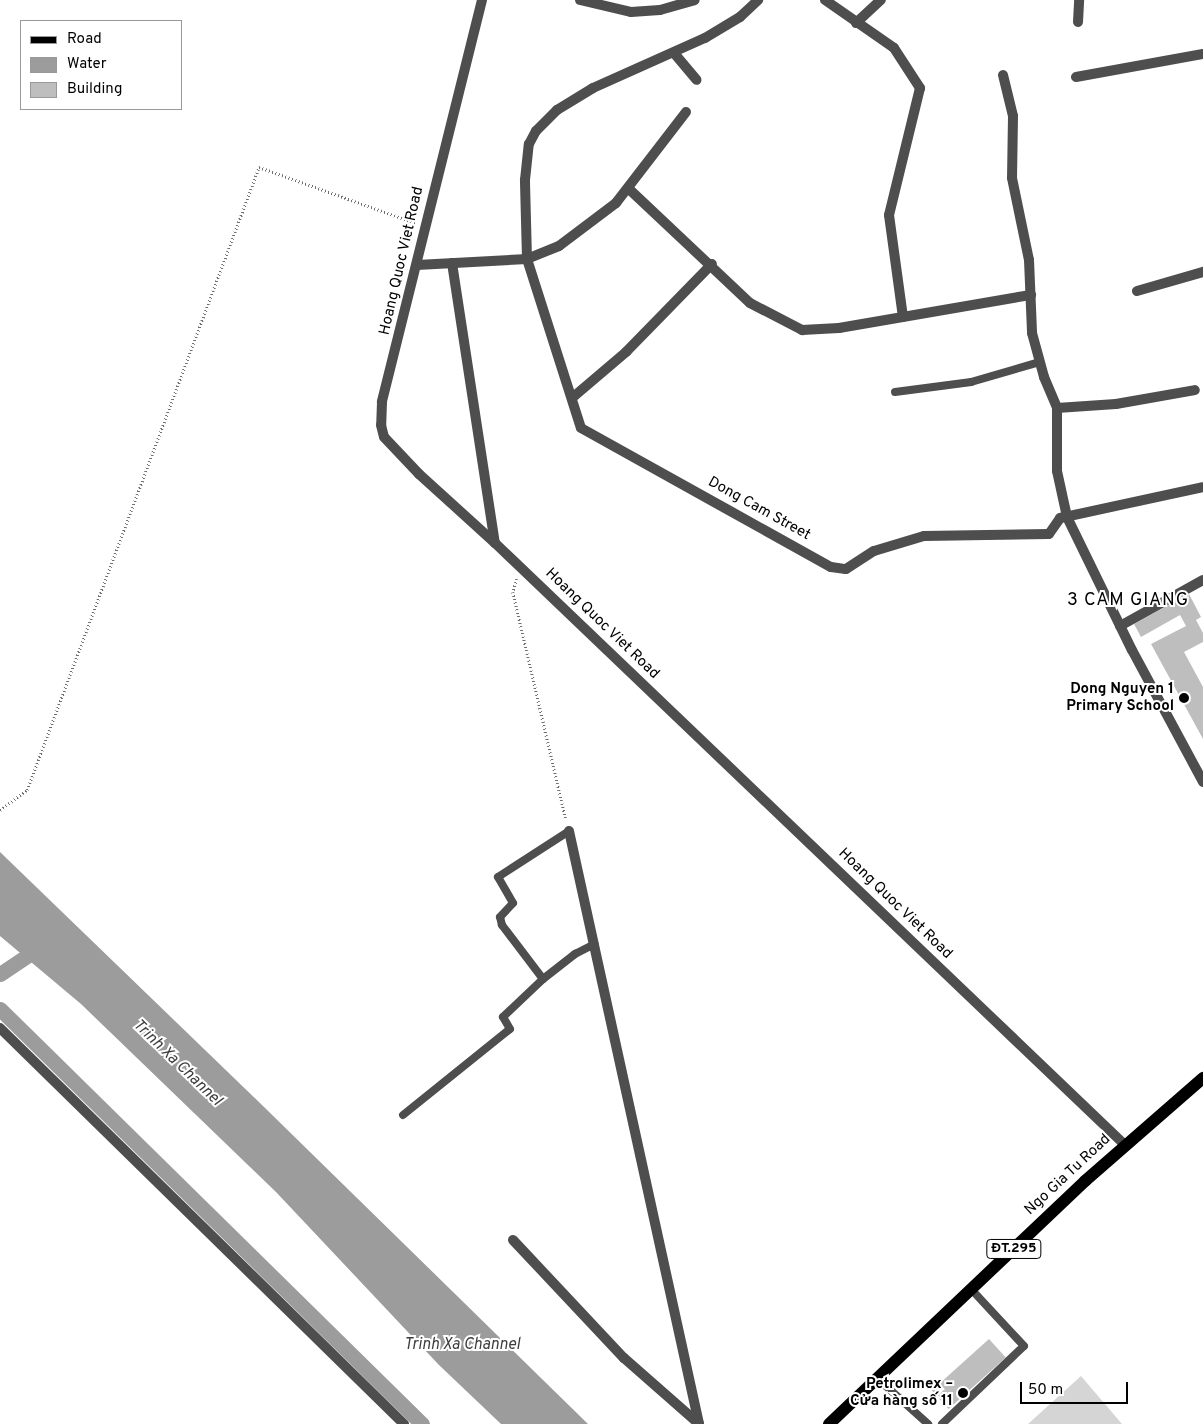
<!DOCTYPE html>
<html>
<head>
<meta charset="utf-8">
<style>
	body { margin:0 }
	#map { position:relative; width:1203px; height:1424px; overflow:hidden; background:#fff; font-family:Overpass,sans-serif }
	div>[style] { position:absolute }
	.green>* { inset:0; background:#d5d5d5 }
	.water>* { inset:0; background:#9c9c9c }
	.canal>* { height:15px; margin:-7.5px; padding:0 7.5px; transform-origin:7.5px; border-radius:7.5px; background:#9c9c9c }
	.building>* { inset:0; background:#bebebe; transform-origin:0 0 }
	.path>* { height:2.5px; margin-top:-1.25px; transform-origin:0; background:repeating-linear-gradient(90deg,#707070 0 1px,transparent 0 3.5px) }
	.service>* { height:8px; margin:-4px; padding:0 4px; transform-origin:4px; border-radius:4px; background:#4e4e4e }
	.minor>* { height:10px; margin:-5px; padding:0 5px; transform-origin:5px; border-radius:5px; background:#4e4e4e }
	.tertiary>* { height:10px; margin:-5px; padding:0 5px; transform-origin:5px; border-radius:5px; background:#4e4e4e }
	.primary>* { height:12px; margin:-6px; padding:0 6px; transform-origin:6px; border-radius:6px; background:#000 }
	.dots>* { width:14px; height:14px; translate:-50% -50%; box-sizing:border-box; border:2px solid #fff; border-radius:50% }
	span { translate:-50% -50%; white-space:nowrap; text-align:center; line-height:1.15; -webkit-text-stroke:4px #fff; paint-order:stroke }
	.shield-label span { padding:1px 4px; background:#fff; border:1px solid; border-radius:4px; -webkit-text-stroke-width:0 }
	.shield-label { font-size:14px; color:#000; font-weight:700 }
	.street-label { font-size:15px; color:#000 }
	.poi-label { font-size:15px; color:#000; font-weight:700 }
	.right { translate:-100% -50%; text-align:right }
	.water-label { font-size:16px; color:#3d3d3d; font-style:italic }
	.quarter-label { font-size:18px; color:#000; letter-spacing:1px }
	.legend { position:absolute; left:20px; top:20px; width:162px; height:90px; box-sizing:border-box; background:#fff; border:1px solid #999; margin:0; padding:6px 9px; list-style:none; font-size:15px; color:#000 }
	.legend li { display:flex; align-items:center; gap:10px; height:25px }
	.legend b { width:25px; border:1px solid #999 }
	.scale { position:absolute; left:1020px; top:1382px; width:108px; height:22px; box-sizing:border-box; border:2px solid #000; border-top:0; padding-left:6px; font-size:15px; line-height:18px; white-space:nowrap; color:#000; -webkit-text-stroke:4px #fff; paint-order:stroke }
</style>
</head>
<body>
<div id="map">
	<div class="green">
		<i style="clip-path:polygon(1081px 1376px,1122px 1424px,1028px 1424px)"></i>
	</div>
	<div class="water">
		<i style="clip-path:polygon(0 852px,263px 1106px,588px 1424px,501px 1424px,439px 1365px,276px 1192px,81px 1004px,0 936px)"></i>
	</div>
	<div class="canal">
		<i style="left:0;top:974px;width:48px;rotate:-34deg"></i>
		<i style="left:0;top:1009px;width:592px;rotate:44.52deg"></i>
	</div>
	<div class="building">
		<i style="clip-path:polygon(1189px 594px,1201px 617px,1196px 620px,1203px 633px,1203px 642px,1184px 652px,1203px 687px,1203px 739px,1151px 644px,1186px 626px,1180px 615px,1141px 637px,1134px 624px)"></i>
		<i style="left:989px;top:1339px;width:25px;height:77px;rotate:48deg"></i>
	</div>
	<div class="path">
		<i style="left:517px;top:579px;width:14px;rotate:107deg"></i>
		<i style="left:513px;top:592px;width:234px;rotate:76.9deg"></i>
		<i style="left:0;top:810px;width:34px;rotate:-37deg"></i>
		<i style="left:27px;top:790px;width:665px;rotate:-69.58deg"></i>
		<i style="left:259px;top:167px;width:166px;rotate:19.7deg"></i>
	</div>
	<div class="service">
		<i style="left:895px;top:392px;width:77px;rotate:-7.5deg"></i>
		<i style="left:971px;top:382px;width:72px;rotate:-16.2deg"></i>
		<i style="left:543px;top:979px;width:68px;rotate:-127.2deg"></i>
		<i style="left:502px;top:925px;width:8px;rotate:-104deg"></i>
		<i style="left:500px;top:917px;width:19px;rotate:-47deg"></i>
		<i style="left:513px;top:903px;width:30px;rotate:-120deg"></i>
		<i style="left:498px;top:877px;width:85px;rotate:-32.9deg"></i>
		<i style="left:403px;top:1115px;width:137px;rotate:-38.8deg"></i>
		<i style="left:510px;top:1029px;width:14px;rotate:-120deg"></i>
		<i style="left:503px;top:1017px;width:55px;rotate:-43.5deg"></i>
		<i style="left:543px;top:979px;width:41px;rotate:-38deg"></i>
		<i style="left:575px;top:954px;width:22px;rotate:-27deg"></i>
		<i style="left:877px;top:1378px;width:69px;rotate:42deg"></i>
		<i style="left:942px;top:1424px;width:113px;rotate:-43.6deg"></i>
		<i style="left:1024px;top:1346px;width:78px;rotate:-132.9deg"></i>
	</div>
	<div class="minor">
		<i style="left:825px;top:0;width:84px;rotate:34.8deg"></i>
		<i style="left:894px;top:48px;width:48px;rotate:57deg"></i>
		<i style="left:920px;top:88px;width:131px;rotate:103.7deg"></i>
		<i style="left:889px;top:215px;width:103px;rotate:82.2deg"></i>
		<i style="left:1078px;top:22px;width:22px;rotate:-87deg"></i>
		<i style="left:856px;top:23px;width:34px;rotate:-43deg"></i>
		<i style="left:674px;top:53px;width:35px;rotate:50deg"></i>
		<i style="left:1003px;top:75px;width:42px;rotate:76.3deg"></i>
		<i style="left:1013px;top:116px;width:62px;rotate:90.9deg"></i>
		<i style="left:1012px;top:178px;width:84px;rotate:78.3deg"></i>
		<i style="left:1029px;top:260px;width:73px;rotate:87.6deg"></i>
		<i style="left:1032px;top:333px;width:46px;rotate:74.7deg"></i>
		<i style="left:1044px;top:377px;width:34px;rotate:67deg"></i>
		<i style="left:1057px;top:408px;width:63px;rotate:90deg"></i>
		<i style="left:1057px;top:471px;width:47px;rotate:77.7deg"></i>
		<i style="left:1067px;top:517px;width:148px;rotate:64deg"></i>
		<i style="left:1132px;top:650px;width:150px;rotate:61.7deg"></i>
		<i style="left:1076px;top:77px;width:129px;rotate:-10.3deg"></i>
		<i style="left:686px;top:112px;width:115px;rotate:127.6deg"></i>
		<i style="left:616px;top:203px;width:71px;rotate:143deg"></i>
		<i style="left:559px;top:246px;width:35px;rotate:158deg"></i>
		<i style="left:527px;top:259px;width:79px;rotate:-91.5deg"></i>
		<i style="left:525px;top:180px;width:36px;rotate:-84deg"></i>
		<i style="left:529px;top:144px;width:15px;rotate:-62deg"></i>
		<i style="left:536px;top:131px;width:30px;rotate:-45deg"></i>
		<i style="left:557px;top:110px;width:42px;rotate:-31.4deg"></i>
		<i style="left:593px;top:88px;width:123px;rotate:-24.1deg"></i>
		<i style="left:705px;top:38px;width:41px;rotate:-31deg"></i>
		<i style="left:740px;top:17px;width:25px;rotate:-43deg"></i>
		<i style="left:629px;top:189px;width:166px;rotate:43.3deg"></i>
		<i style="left:750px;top:303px;width:59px;rotate:27.4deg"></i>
		<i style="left:802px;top:330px;width:37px;rotate:-3deg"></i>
		<i style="left:839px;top:328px;width:195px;rotate:-9.8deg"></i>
		<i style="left:452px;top:263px;width:283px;rotate:81.3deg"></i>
		<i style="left:1137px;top:291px;width:69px;rotate:-16.1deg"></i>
		<i style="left:572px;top:398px;width:71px;rotate:-40.4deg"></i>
		<i style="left:626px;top:352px;width:123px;rotate:-45.7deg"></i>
		<i style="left:1057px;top:408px;width:59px;rotate:-3.9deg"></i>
		<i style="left:1116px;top:404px;width:80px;rotate:-10deg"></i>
		<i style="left:1120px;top:626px;width:95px;rotate:-29deg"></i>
		<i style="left:569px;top:831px;width:607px;rotate:77.63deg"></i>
		<i style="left:0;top:1028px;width:566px;rotate:44.43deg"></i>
		<i style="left:513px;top:1240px;width:162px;rotate:46.8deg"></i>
		<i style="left:624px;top:1358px;width:100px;rotate:41.3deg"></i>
	</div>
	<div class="tertiary">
		<i style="left:482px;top:0;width:414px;rotate:104deg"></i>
		<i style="left:382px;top:402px;width:23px;rotate:92deg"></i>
		<i style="left:381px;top:425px;width:12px;rotate:76deg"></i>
		<i style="left:384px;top:437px;width:51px;rotate:46.6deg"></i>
		<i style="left:419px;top:474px;width:103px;rotate:42.2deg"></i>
		<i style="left:495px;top:543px;width:871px;rotate:43.7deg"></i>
		<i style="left:580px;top:0;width:52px;rotate:13.2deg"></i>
		<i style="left:631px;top:12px;width:29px;rotate:-4deg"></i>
		<i style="left:660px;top:10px;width:36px;rotate:-16deg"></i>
		<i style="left:417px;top:265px;width:110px;rotate:-3.1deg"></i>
		<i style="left:527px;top:259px;width:177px;rotate:72.3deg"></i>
		<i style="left:581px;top:428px;width:286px;rotate:29.1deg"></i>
		<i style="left:831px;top:567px;width:15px;rotate:8deg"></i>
		<i style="left:846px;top:569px;width:33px;rotate:-33deg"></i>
		<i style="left:874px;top:551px;width:52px;rotate:-16.7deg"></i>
		<i style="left:924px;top:536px;width:125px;rotate:-0.9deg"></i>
		<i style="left:1049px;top:534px;width:19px;rotate:-55deg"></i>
		<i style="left:1060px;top:518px;width:146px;rotate:-12.2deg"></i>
	</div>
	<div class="primary">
		<i style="left:829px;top:1424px;width:353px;rotate:-43.5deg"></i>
		<i style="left:1085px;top:1181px;width:157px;rotate:-41.1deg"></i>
	</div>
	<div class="dots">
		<i style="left:1184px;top:698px;background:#000"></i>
		<i style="left:963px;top:1393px;background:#000"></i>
	</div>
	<div class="shield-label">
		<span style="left:1014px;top:1249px">ĐT.295</span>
	</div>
	<div class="street-label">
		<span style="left:402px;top:261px;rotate:-77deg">Hoang Quoc Viet Road</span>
		<span style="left:759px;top:509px;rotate:29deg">Dong Cam Street</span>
		<span style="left:602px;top:624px;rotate:44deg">Hoang Quoc Viet Road</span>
		<span style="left:895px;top:904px;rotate:44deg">Hoang Quoc Viet Road</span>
		<span style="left:1068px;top:1175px;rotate:-43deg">Ngo Gia Tu Road</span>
	</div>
	<div class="poi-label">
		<span class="right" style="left:1174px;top:698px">Dong Nguyen 1<br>Primary School</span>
		<span class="right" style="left:953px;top:1393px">Petrolimex –<br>Cửa hàng số 11</span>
	</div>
	<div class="water-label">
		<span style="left:177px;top:1063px;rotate:44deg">Trinh Xa Channel</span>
		<span style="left:462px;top:1345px">Trinh Xa Channel</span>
	</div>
	<div class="quarter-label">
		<span style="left:1128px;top:601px">3 CAM GIANG</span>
	</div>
	<ul class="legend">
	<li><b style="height:6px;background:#000"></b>Road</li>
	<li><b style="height:14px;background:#9c9c9c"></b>Water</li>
	<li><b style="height:14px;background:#bebebe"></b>Building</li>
	</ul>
	<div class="scale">50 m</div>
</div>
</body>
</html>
